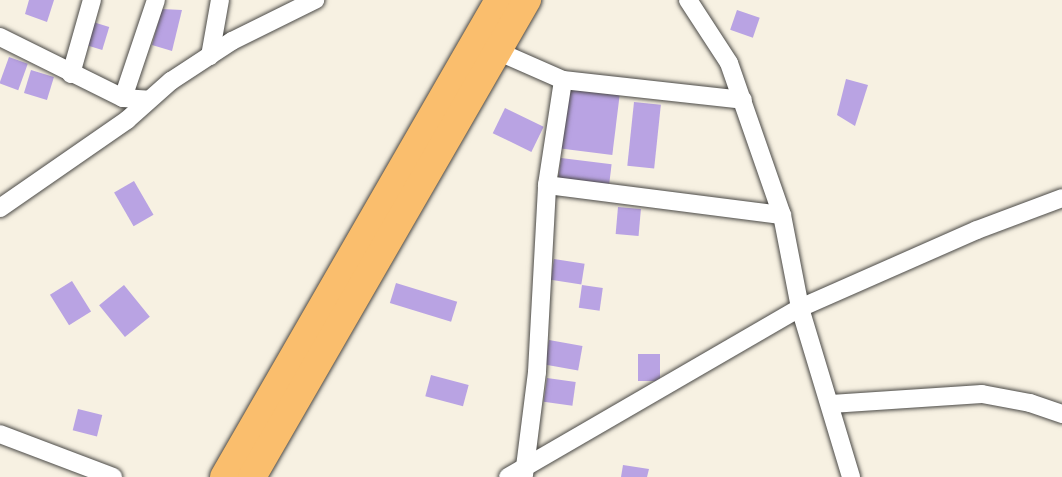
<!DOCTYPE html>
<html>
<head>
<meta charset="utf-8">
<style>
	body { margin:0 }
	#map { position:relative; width:1062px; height:477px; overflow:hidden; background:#f7f1e2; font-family:"EB Garamond",serif }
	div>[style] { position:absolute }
	.building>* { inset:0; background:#b9a3e3; transform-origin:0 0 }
	.roads { filter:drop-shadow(0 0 2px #4a4946) drop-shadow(0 0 2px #4a4946) }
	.minor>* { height:18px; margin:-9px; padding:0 9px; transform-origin:9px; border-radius:9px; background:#fff }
	.primary>* { height:28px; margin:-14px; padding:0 14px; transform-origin:14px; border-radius:14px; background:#fabe6d }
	span { translate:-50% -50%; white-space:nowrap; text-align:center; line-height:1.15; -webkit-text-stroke:4.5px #fff; paint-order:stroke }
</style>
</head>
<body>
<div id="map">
	<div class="building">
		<i style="clip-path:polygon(29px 0,54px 0,47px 22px,25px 14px)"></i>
		<i style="clip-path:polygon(162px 9px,182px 10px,172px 51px,152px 45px)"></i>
		<i style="left:737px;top:10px;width:24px;height:21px;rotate:19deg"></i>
		<i style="left:93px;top:22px;width:17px;height:24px;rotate:17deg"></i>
		<i style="left:9px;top:57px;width:20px;height:28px;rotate:20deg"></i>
		<i style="left:31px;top:70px;width:24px;height:24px;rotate:17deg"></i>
		<i style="clip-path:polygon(846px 79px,868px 85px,855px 126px,837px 115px)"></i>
		<i style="left:568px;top:89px;width:52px;height:60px;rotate:7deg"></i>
		<i style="left:634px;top:102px;width:27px;height:64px;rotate:6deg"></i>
		<i style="left:505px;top:108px;width:43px;height:28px;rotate:26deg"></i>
		<i style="left:561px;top:158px;width:51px;height:22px;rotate:7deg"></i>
		<i style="left:134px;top:181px;width:39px;height:23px;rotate:60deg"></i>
		<i style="left:618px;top:207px;width:23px;height:27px;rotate:5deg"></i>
		<i style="left:554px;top:259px;width:31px;height:21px;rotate:9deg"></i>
		<i style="left:72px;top:281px;width:36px;height:26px;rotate:58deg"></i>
		<i style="left:396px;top:283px;width:64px;height:21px;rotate:17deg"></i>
		<i style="left:124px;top:285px;width:41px;height:32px;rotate:51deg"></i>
		<i style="left:582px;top:285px;width:21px;height:23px;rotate:8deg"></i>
		<i style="left:549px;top:340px;width:34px;height:25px;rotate:10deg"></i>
		<i style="left:638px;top:354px;width:22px;height:27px"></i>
		<i style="left:431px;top:375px;width:39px;height:22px;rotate:15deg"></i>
		<i style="left:547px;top:378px;width:29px;height:24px;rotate:8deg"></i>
		<i style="left:78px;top:409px;width:25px;height:22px;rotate:14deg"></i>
		<i style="clip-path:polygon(623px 465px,649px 469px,647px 477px,621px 477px)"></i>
	</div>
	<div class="roads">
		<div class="minor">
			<i style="left:688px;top:0;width:75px;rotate:56.9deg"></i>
			<i style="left:729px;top:63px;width:161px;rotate:70.8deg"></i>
			<i style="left:782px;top:215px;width:95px;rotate:79deg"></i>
			<i style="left:800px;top:308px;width:177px;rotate:73.2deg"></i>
			<i style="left:0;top:37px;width:137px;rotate:26.4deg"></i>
			<i style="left:123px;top:98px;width:26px;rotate:4deg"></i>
			<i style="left:497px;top:51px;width:72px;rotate:23.7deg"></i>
			<i style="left:563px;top:80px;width:181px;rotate:6.3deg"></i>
			<i style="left:210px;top:56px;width:57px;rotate:-79.9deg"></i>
			<i style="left:71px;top:74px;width:77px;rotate:-74.2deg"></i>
			<i style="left:123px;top:98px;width:103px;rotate:-71.4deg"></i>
			<i style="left:547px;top:185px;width:237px;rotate:7.3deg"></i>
			<i style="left:0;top:208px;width:155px;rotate:-34.7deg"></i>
			<i style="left:127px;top:120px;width:59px;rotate:-41.6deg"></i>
			<i style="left:171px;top:81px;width:73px;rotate:-33.3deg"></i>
			<i style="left:232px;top:41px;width:93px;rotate:-26.3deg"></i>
			<i style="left:831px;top:404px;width:151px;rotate:-3.8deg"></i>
			<i style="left:982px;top:394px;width:49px;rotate:10.6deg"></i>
			<i style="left:1030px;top:403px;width:34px;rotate:19deg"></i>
			<i style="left:0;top:434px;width:121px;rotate:20.8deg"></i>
			<i style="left:524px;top:475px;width:104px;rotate:-82.8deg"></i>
			<i style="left:537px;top:372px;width:187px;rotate:-86.9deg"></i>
			<i style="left:547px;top:185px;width:106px;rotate:-81.3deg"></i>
			<i style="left:508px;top:477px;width:337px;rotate:-30.1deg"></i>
			<i style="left:800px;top:308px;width:193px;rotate:-23.8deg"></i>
			<i style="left:977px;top:230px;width:91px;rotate:-20.6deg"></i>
		</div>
		<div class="primary">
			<i style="left:224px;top:477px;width:551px;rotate:-60.04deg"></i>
			<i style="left:252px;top:477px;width:551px;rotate:-60.04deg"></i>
		</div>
	</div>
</div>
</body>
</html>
